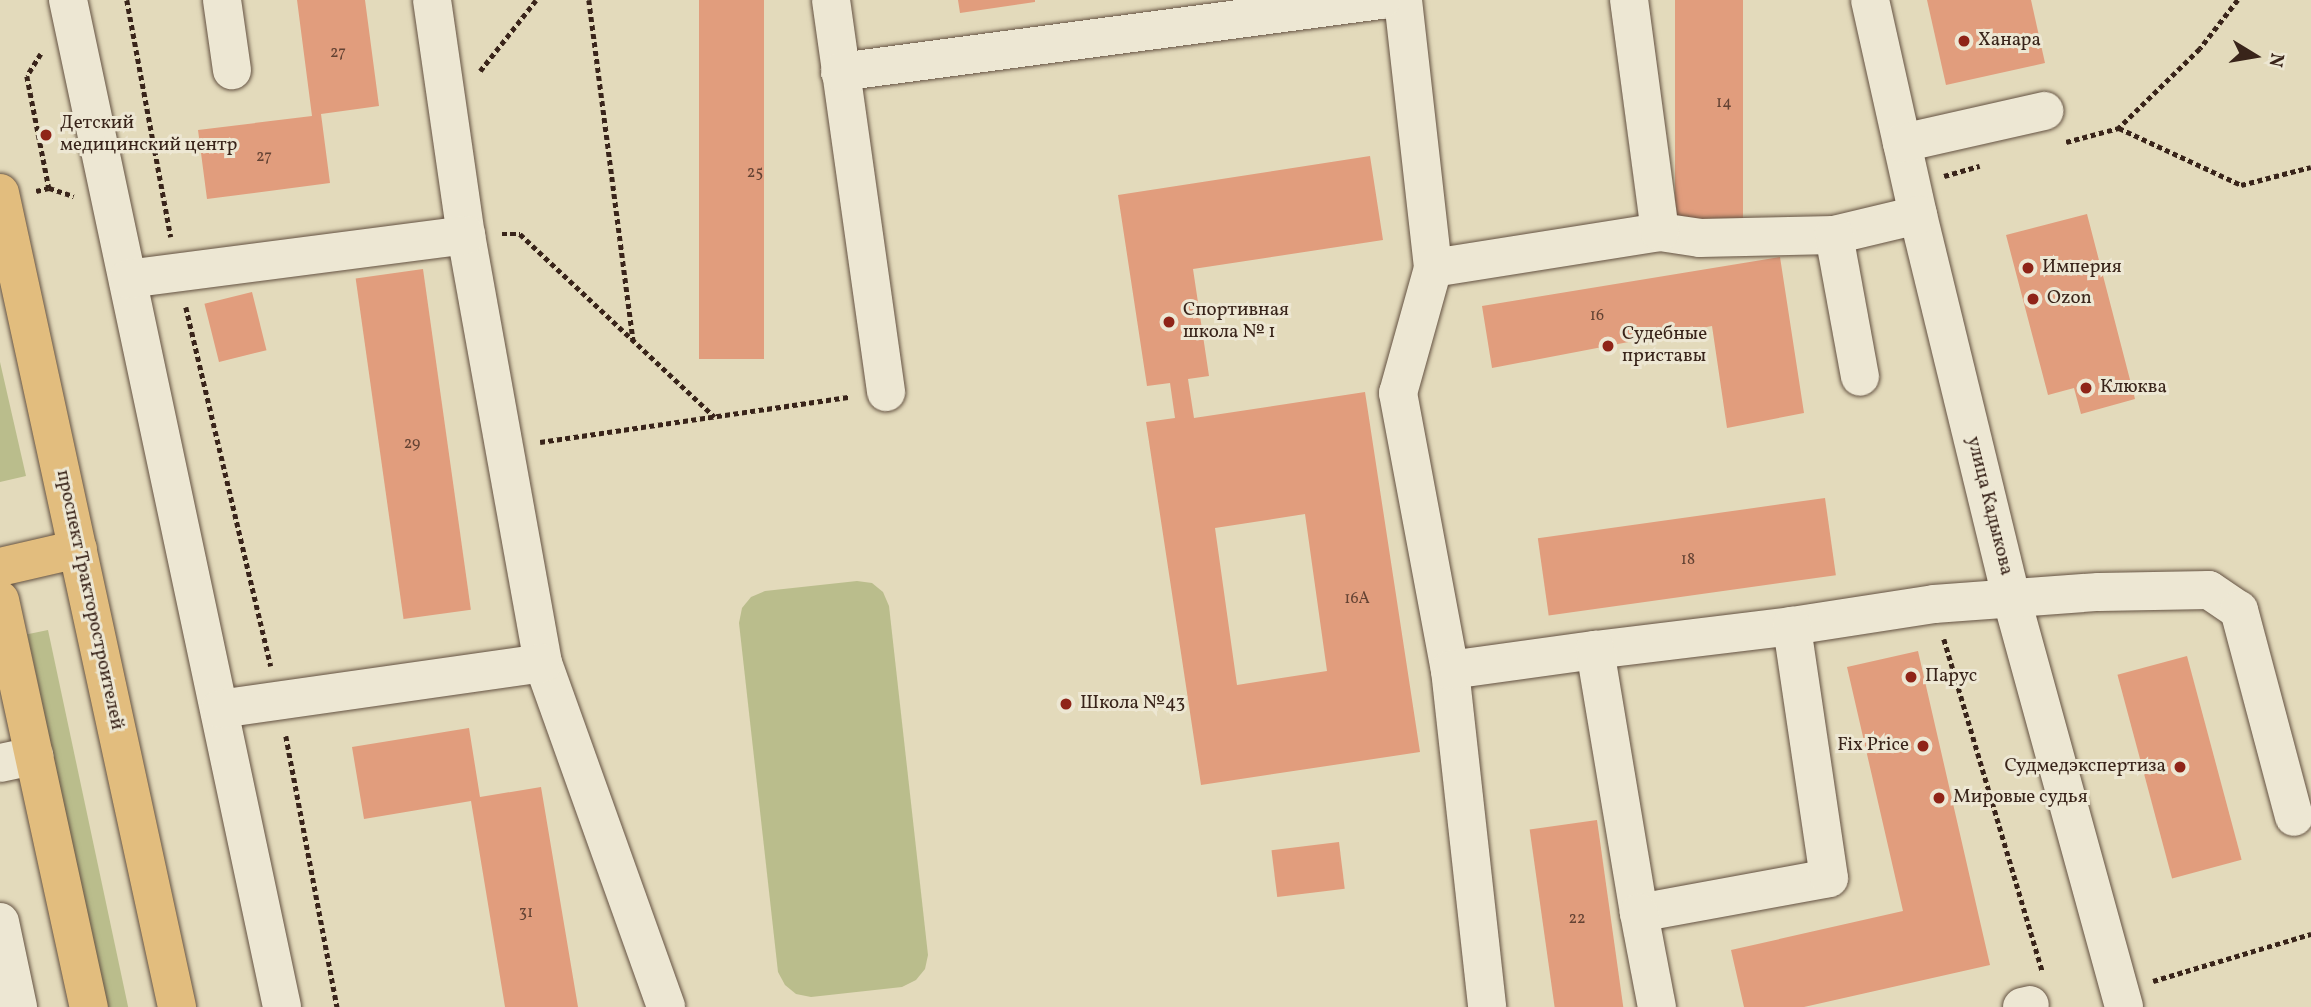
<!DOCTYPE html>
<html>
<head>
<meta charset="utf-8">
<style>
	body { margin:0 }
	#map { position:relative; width:2311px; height:1007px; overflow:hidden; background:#e3dabb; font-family:Vollkorn,serif }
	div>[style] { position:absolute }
	.green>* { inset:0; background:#babd8c; transform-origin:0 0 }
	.building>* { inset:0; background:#e19d7d; transform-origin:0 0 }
	.path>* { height:4.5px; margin-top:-2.25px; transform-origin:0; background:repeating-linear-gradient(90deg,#39241a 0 5px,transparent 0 8.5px) }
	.roads { filter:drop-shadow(0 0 2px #645242) drop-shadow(0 0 2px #645242) }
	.minor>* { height:38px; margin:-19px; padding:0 19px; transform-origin:19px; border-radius:19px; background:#ede7d3 }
	.major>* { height:38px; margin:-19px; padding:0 19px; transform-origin:19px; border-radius:19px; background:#e2bd7e }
	.dots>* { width:19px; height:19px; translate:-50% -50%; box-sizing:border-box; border:4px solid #ede7d3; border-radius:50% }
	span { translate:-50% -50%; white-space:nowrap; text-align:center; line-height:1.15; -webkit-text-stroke:6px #ede7d3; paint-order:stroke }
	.number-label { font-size:16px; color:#634233 }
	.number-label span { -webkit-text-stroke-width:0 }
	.poi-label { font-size:19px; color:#39241a }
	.left { translate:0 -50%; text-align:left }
	.right { translate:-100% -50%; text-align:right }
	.street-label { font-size:19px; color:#39241a }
	.north { position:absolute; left:2220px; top:21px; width:70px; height:70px; -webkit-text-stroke:5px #ede7d3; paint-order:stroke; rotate:101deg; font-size:19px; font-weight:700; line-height:28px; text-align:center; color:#39241a }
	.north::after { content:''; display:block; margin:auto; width:24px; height:32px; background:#39241a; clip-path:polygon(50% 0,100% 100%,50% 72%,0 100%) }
</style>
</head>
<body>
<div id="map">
	<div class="green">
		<i style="clip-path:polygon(0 362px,26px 476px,0 482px)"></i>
		<i style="clip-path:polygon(857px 581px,872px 583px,883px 592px,889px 606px,928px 955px,925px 969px,916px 980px,902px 987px,811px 997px,796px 994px,785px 985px,778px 972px,739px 623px,742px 608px,751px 597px,765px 591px)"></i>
		<i style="left:48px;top:630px;width:386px;height:21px;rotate:78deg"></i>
	</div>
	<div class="building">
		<i style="clip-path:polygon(297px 0,365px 0,379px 106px,321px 114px,330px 183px,207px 199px,198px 130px,312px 116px)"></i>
		<i style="left:699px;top:0;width:65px;height:359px"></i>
		<i style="clip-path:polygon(958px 0,1035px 0,1035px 2px,960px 13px)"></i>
		<i style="left:1675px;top:0;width:68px;height:220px"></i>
		<i style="clip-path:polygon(1927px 0,2031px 0,2045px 63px,1946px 85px)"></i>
		<i style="clip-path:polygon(evenodd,1370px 156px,1383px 240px,1193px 269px,1209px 376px,1188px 379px,1194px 418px,1365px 392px,1420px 752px,1201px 785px,1146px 422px,1175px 418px,1170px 383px,1147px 386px,1118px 195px,1370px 156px,1305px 514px,1327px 671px,1237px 685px,1215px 528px,1305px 514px)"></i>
		<i style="clip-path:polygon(2087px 214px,2135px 399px,2081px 414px,2074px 388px,2048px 395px,2006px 235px)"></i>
		<i style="clip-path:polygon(1780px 257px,1804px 413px,1727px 428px,1712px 326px,1492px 368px,1482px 306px)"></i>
		<i style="left:423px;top:269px;width:344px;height:68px;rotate:82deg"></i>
		<i style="left:252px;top:292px;width:60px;height:49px;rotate:76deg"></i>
		<i style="left:1825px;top:498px;width:78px;height:290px;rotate:82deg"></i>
		<i style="clip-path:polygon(1918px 651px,1990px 965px,1804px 1007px,1744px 1007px,1731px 950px,1903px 911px,1847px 667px)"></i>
		<i style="left:2187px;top:656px;width:211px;height:72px;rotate:75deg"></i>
		<i style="clip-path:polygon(469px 728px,480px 797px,541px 787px,578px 1007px,505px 1007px,471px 801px,364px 819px,352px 747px)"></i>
		<i style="left:1597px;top:820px;width:189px;height:68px;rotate:82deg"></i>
		<i style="left:1339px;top:842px;width:47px;height:68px;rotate:83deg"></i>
	</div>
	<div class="path">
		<i style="left:127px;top:0;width:241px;rotate:79.5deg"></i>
		<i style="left:589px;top:0;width:343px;rotate:82.6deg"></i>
		<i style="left:2238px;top:0;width:62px;rotate:127.8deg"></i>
		<i style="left:2200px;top:49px;width:113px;rotate:135.7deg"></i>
		<i style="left:2119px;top:128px;width:135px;rotate:25deg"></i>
		<i style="left:2241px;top:185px;width:72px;rotate:-14.4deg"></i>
		<i style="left:41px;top:54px;width:26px;rotate:122deg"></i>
		<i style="left:27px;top:76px;width:114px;rotate:78.9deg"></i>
		<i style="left:480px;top:71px;width:90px;rotate:-51.7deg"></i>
		<i style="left:2066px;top:142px;width:55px;rotate:-14.8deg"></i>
		<i style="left:1944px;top:176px;width:37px;rotate:-16deg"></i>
		<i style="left:36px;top:191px;width:13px;rotate:-13deg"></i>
		<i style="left:49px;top:188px;width:26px;rotate:18deg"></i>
		<i style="left:502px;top:234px;width:18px"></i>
		<i style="left:520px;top:234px;width:267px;rotate:43.2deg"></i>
		<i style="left:186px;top:307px;width:369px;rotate:76.7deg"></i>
		<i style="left:540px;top:442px;width:313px;rotate:-8.3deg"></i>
		<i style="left:1944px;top:639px;width:348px;rotate:73.5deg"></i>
		<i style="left:286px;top:736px;width:276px;rotate:79.3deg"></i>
		<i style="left:2153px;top:981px;width:165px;rotate:-16.6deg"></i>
	</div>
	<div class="roads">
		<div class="minor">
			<i style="left:68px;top:0;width:1029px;rotate:78deg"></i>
			<i style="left:222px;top:0;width:71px;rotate:81.9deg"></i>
			<i style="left:432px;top:0;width:237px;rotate:81.8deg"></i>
			<i style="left:466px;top:235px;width:435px;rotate:79.8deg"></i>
			<i style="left:543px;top:663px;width:365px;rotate:70.3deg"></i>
			<i style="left:831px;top:0;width:396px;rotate:82deg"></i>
			<i style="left:1403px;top:0;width:270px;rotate:83.6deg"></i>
			<i style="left:1433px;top:268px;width:130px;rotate:105.6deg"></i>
			<i style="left:1398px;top:393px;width:282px;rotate:79.4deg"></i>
			<i style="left:1450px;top:670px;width:339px;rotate:83.7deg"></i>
			<i style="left:1870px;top:0;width:220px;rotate:77.4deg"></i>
			<i style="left:1918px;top:215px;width:396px;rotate:76.3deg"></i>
			<i style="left:2012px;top:600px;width:422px;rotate:74.6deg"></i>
			<i style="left:840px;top:72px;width:546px;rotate:-7.58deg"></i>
			<i style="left:1902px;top:143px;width:146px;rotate:-12.7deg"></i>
			<i style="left:1660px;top:232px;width:40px;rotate:8.5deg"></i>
			<i style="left:1700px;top:238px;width:134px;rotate:-1.3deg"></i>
			<i style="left:1834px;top:235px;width:86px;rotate:-13.4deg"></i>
			<i style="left:1834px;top:235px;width:144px;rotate:79.6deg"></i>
			<i style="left:1433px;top:268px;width:230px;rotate:-9deg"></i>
			<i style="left:1660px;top:232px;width:234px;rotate:-97.6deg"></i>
			<i style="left:128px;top:279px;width:341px;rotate:-7.4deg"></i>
			<i style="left:1595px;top:650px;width:198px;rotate:-6.9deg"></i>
			<i style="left:1792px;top:626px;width:144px;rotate:-8.8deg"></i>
			<i style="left:1934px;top:604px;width:165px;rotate:-4.2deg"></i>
			<i style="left:2099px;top:592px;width:110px;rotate:-1deg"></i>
			<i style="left:2209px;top:590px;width:36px;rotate:34deg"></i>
			<i style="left:2239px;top:610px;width:214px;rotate:75.1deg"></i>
			<i style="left:1450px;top:670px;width:146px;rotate:-7.9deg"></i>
			<i style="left:1595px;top:650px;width:267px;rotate:80.5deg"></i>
			<i style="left:1639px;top:913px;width:193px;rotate:-10.4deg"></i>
			<i style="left:1829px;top:878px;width:255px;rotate:-98.4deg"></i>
			<i style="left:220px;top:709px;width:326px;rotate:-8.1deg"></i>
			<i style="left:0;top:763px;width:35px;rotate:-12deg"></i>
			<i style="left:1639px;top:913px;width:96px;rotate:79.2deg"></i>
			<i style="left:0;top:922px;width:87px;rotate:78deg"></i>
			<i style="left:2022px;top:1007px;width:8px;rotate:-14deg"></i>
		</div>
		<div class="major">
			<i style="left:0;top:193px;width:833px;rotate:77.73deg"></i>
			<i style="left:0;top:567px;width:80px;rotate:-13deg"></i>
			<i style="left:0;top:600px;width:417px;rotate:77.7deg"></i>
		</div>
	</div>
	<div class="dots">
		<i style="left:1964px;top:41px;background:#8f2418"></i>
		<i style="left:46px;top:135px;background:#8f2418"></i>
		<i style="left:2028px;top:268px;background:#8f2418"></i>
		<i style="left:2033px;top:299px;background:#8f2418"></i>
		<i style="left:1169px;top:322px;background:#8f2418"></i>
		<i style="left:1608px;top:346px;background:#8f2418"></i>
		<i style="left:2086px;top:388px;background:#8f2418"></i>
		<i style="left:1911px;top:677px;background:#8f2418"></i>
		<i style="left:1066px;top:704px;background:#8f2418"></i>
		<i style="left:1923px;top:746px;background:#8f2418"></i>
		<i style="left:2180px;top:767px;background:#8f2418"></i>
		<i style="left:1939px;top:798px;background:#8f2418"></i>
	</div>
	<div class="number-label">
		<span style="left:338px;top:53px">27</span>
		<span style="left:1724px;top:103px">14</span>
		<span style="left:264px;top:157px">27</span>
		<span style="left:755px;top:173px">25</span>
		<span style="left:1597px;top:316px">16</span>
		<span style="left:412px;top:444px">29</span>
		<span style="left:1688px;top:560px">18</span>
		<span style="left:1357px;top:599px">16А</span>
		<span style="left:526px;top:913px">31</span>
		<span style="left:1577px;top:919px">22</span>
	</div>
	<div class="poi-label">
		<span class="left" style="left:1978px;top:41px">Ханара</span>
		<span class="left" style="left:60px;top:135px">Детский<br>медицинский центр</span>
		<span class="left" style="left:2042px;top:268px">Империя</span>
		<span class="left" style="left:2047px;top:299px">Ozon</span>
		<span class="left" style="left:1183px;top:322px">Спортивная<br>школа № 1</span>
		<span class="left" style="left:1622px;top:346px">Судебные<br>приставы</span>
		<span class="left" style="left:2100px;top:388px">Клюква</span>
		<span class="left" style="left:1925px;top:677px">Парус</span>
		<span class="left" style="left:1080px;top:704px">Школа №43</span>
		<span class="right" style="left:1909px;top:746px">Fix Price</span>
		<span class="right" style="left:2166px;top:767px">Судмедэкспертиза</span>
		<span class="left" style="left:1953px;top:798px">Мировые судья</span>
	</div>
	<div class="street-label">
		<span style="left:1989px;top:506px;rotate:76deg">улица Кадыкова</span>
		<span style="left:89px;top:600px;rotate:78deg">проспект Тракторостроителей</span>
	</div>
	<div class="north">N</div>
</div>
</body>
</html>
